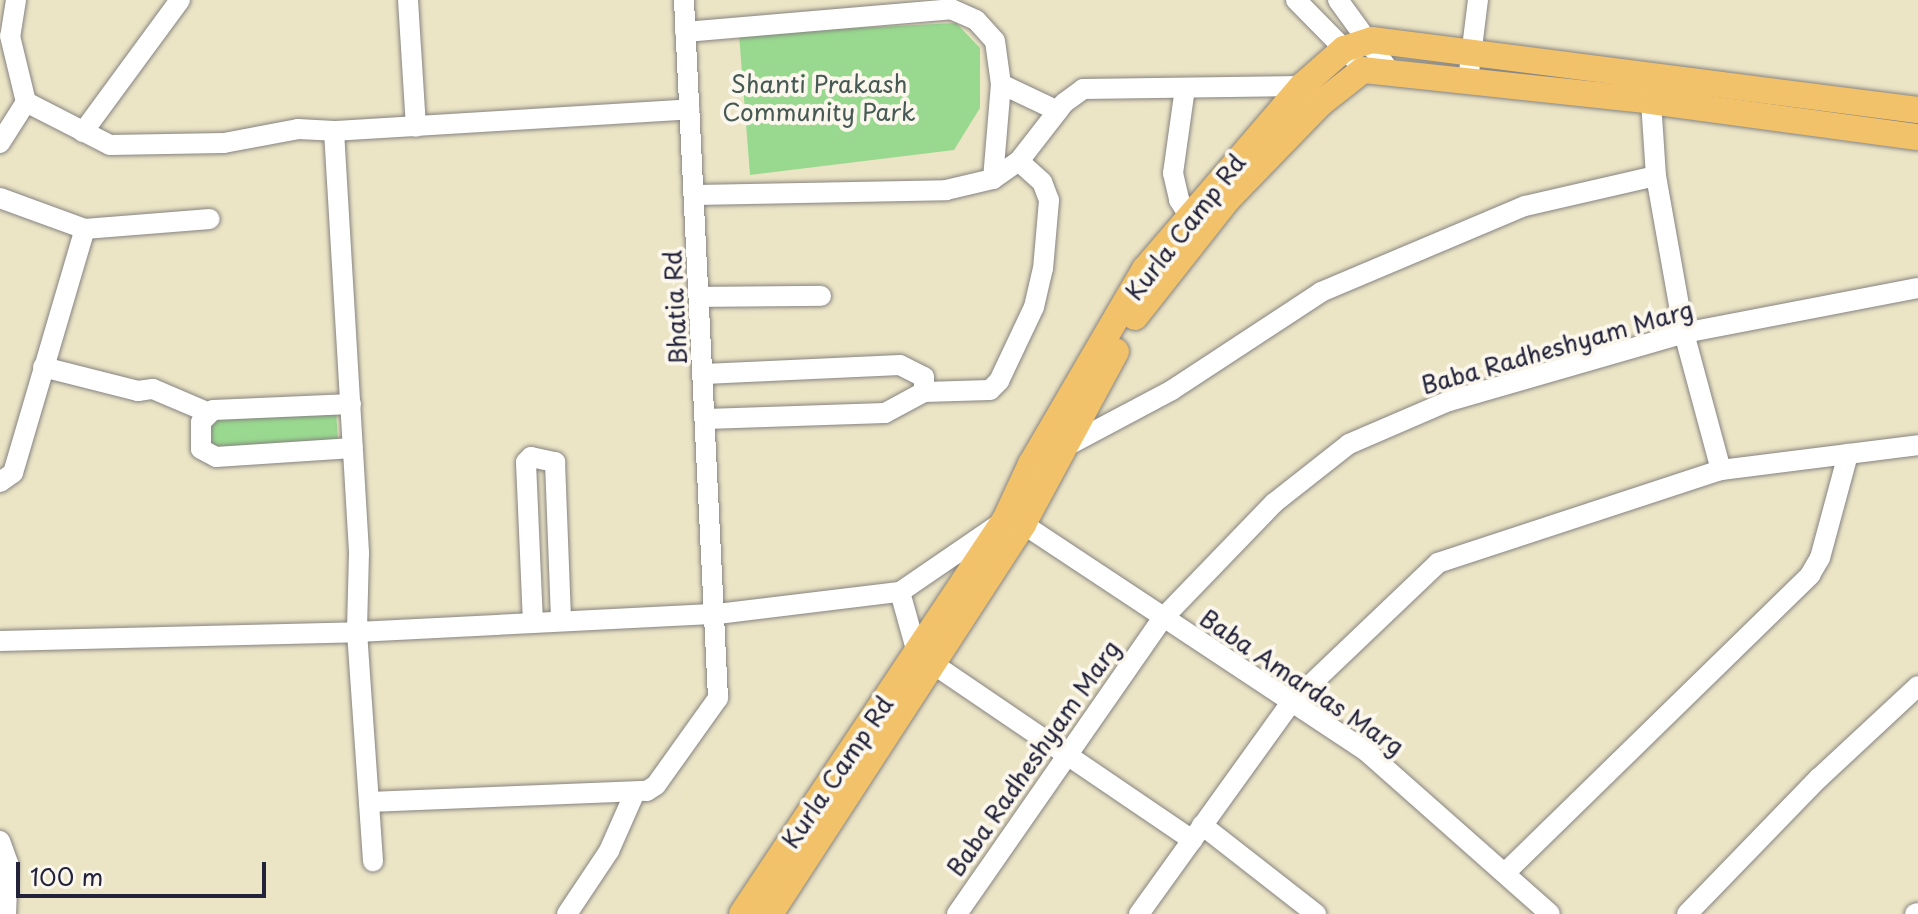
<!DOCTYPE html>
<html>
<head>
<meta charset="utf-8">
<style>
	body { margin:0 }
	#map { position:relative; width:1918px; height:914px; overflow:hidden; background:#ebe4c5; font-family:"Playpen Sans",sans-serif }
	div>[style] { position:absolute }
	.green>* { inset:0; background:#99d98f }
	.roads { filter:drop-shadow(0 0 2px #868380) drop-shadow(0 0 2px #868380) }
	.minor>* { height:20px; margin:-10px; padding:0 10px; transform-origin:10px; border-radius:10px; background:#fff }
	.major>* { height:26px; margin:-13px; padding:0 13px; transform-origin:13px; border-radius:13px; background:#f2c26a }
	span { translate:-50% -50%; white-space:nowrap; text-align:center; line-height:1.15; -webkit-text-stroke:8px #fbf7ec; paint-order:stroke }
	.park-label { font-size:24px; color:#465954 }
	.street-label { font-size:24px; color:#22223b }
	.scale { position:absolute; left:16px; top:862px; width:250px; height:36px; box-sizing:border-box; border:4px solid #22223b; border-top:0; padding-left:10px; font-size:24px; line-height:28px; white-space:nowrap; color:#22223b; -webkit-text-stroke:6px #fbf7ec; paint-order:stroke }
</style>
</head>
<body>
<div id="map">
	<div class="green">
		<i style="clip-path:polygon(956px 23px,980px 48px,980px 108px,954px 150px,750px 175px,739px 34px)"></i>
		<i style="clip-path:polygon(336px 411px,338px 440px,212px 447px,205px 429px,213px 412px)"></i>
	</div>
	<div class="roads">
		<div class="minor">
			<i style="left:16px;top:0;width:36px;rotate:99deg"></i>
			<i style="left:10px;top:36px;width:68px;rotate:76.4deg"></i>
			<i style="left:26px;top:102px;width:94px;rotate:27.1deg"></i>
			<i style="left:110px;top:145px;width:114px;rotate:-1deg"></i>
			<i style="left:224px;top:143px;width:75px;rotate:-10.7deg"></i>
			<i style="left:298px;top:129px;width:36px;rotate:3deg"></i>
			<i style="left:334px;top:131px;width:423px;rotate:86.6deg"></i>
			<i style="left:359px;top:553px;width:79px;rotate:91.5deg"></i>
			<i style="left:357px;top:632px;width:230px;rotate:86deg"></i>
			<i style="left:408px;top:0;width:127px;rotate:86.4deg"></i>
			<i style="left:1296px;top:0;width:81px;rotate:45.5deg"></i>
			<i style="left:1338px;top:0;width:90px;rotate:54deg"></i>
			<i style="left:685px;top:32px;width:267px;rotate:-4.9deg"></i>
			<i style="left:951px;top:9px;width:27px;rotate:24deg"></i>
			<i style="left:976px;top:20px;width:28px;rotate:48deg"></i>
			<i style="left:995px;top:41px;width:43px;rotate:82.1deg"></i>
			<i style="left:1001px;top:84px;width:63px;rotate:25.3deg"></i>
			<i style="left:1468px;top:80px;width:81px;rotate:-82.9deg"></i>
			<i style="left:1185px;top:88px;width:86px;rotate:98deg"></i>
			<i style="left:1173px;top:173px;width:28px;rotate:77deg"></i>
			<i style="left:1179px;top:200px;width:17px;rotate:57deg"></i>
			<i style="left:1651px;top:101px;width:75px;rotate:86.2deg"></i>
			<i style="left:1656px;top:176px;width:159px;rotate:79.9deg"></i>
			<i style="left:1684px;top:333px;width:142px;rotate:74.9deg"></i>
			<i style="left:334px;top:131px;width:356px;rotate:-3.5deg"></i>
			<i style="left:83px;top:132px;width:164px;rotate:-53.7deg"></i>
			<i style="left:0;top:143px;width:49px;rotate:-57.6deg"></i>
			<i style="left:993px;top:179px;width:95px;rotate:-85.2deg"></i>
			<i style="left:696px;top:195px;width:250px;rotate:-1.1deg"></i>
			<i style="left:946px;top:190px;width:48px;rotate:-13.2deg"></i>
			<i style="left:993px;top:179px;width:32px;rotate:-35deg"></i>
			<i style="left:1019px;top:161px;width:73px;rotate:-52.2deg"></i>
			<i style="left:1064px;top:103px;width:24px;rotate:-36deg"></i>
			<i style="left:1083px;top:89px;width:219px;rotate:-0.8deg"></i>
			<i style="left:1302px;top:86px;width:10px;rotate:45deg"></i>
			<i style="left:0;top:198px;width:90px;rotate:20deg"></i>
			<i style="left:85px;top:229px;width:125px;rotate:-4.6deg"></i>
			<i style="left:700px;top:297px;width:121px;rotate:-0.5deg"></i>
			<i style="left:43px;top:367px;width:98px;rotate:14.2deg"></i>
			<i style="left:138px;top:391px;width:15px;rotate:-8deg"></i>
			<i style="left:153px;top:389px;width:59px;rotate:23.1deg"></i>
			<i style="left:704px;top:374px;width:196px;rotate:-2.6deg"></i>
			<i style="left:900px;top:365px;width:27px;rotate:27deg"></i>
			<i style="left:924px;top:377px;width:15px;rotate:90deg"></i>
			<i style="left:351px;top:404px;width:138px;rotate:177.5deg"></i>
			<i style="left:213px;top:410px;width:17px;rotate:135deg"></i>
			<i style="left:201px;top:422px;width:27px;rotate:90deg"></i>
			<i style="left:201px;top:449px;width:17px;rotate:28deg"></i>
			<i style="left:216px;top:457px;width:137px;rotate:-3.8deg"></i>
			<i style="left:706px;top:419px;width:179px;rotate:-1.9deg"></i>
			<i style="left:885px;top:413px;width:44px;rotate:-28.3deg"></i>
			<i style="left:924px;top:392px;width:66px;rotate:-1.7deg"></i>
			<i style="left:990px;top:390px;width:13px;rotate:-45deg"></i>
			<i style="left:999px;top:381px;width:82px;rotate:-64.7deg"></i>
			<i style="left:1034px;top:307px;width:39px;rotate:-77deg"></i>
			<i style="left:1043px;top:269px;width:69px;rotate:-85deg"></i>
			<i style="left:1049px;top:200px;width:19px;rotate:-111deg"></i>
			<i style="left:1042px;top:182px;width:31px;rotate:-138deg"></i>
			<i style="left:1065px;top:447px;width:121px;rotate:-28deg"></i>
			<i style="left:1172px;top:390px;width:178px;rotate:-33.3deg"></i>
			<i style="left:1321px;top:292px;width:221px;rotate:-22.9deg"></i>
			<i style="left:1525px;top:206px;width:134px;rotate:-12.9deg"></i>
			<i style="left:0;top:482px;width:16px;rotate:-35deg"></i>
			<i style="left:13px;top:473px;width:254px;rotate:-73.6deg"></i>
			<i style="left:900px;top:592px;width:63px;rotate:74.4deg"></i>
			<i style="left:917px;top:653px;width:333px;rotate:34.2deg"></i>
			<i style="left:533px;top:623px;width:161px;rotate:-92.5deg"></i>
			<i style="left:526px;top:462px;width:7px;rotate:-45deg"></i>
			<i style="left:531px;top:457px;width:25px;rotate:12deg"></i>
			<i style="left:555px;top:462px;width:159px;rotate:87.8deg"></i>
			<i style="left:0;top:641px;width:357px;rotate:-1.4deg"></i>
			<i style="left:357px;top:632px;width:360px;rotate:-2.9deg"></i>
			<i style="left:717px;top:614px;width:184px;rotate:-6.9deg"></i>
			<i style="left:900px;top:592px;width:127px;rotate:-34.4deg"></i>
			<i style="left:1005px;top:520px;width:18px;rotate:13deg"></i>
			<i style="left:1023px;top:524px;width:413px;rotate:33.5deg"></i>
			<i style="left:1367px;top:752px;width:244px;rotate:41.5deg"></i>
			<i style="left:369px;top:802px;width:278px;rotate:-2.3deg"></i>
			<i style="left:647px;top:791px;width:11px;rotate:-34deg"></i>
			<i style="left:656px;top:785px;width:107px;rotate:-54.5deg"></i>
			<i style="left:718px;top:698px;width:699px;rotate:-92.79deg"></i>
			<i style="left:1202px;top:825px;width:145px;rotate:38deg"></i>
			<i style="left:0;top:841px;width:23px;rotate:70deg"></i>
			<i style="left:8px;top:863px;width:51px;rotate:92.2deg"></i>
			<i style="left:1507px;top:871px;width:424px;rotate:-44.3deg"></i>
			<i style="left:1810px;top:575px;width:20px;rotate:-60deg"></i>
			<i style="left:1820px;top:558px;width:108px;rotate:-74.9deg"></i>
			<i style="left:567px;top:914px;width:76px;rotate:-56.3deg"></i>
			<i style="left:609px;top:851px;width:64px;rotate:-66.2deg"></i>
			<i style="left:957px;top:914px;width:359px;rotate:-55.2deg"></i>
			<i style="left:1162px;top:619px;width:161px;rotate:-46deg"></i>
			<i style="left:1274px;top:503px;width:95px;rotate:-38.2deg"></i>
			<i style="left:1349px;top:444px;width:109px;rotate:-23.3deg"></i>
			<i style="left:1449px;top:401px;width:245px;rotate:-16.1deg"></i>
			<i style="left:1684px;top:333px;width:238px;rotate:-10.9deg"></i>
			<i style="left:1139px;top:914px;width:257px;rotate:-54.3deg"></i>
			<i style="left:1289px;top:705px;width:206px;rotate:-43.6deg"></i>
			<i style="left:1438px;top:563px;width:298px;rotate:-18.2deg"></i>
			<i style="left:1721px;top:470px;width:199px;rotate:-7.2deg"></i>
			<i style="left:1687px;top:914px;width:190px;rotate:-45.9deg"></i>
			<i style="left:1819px;top:778px;width:135px;rotate:-42.9deg"></i>
			<i style="left:1915px;top:914px;width:3px;rotate:-18deg"></i>
		</div>
		<div class="major">
			<i style="left:1135px;top:317px;width:150px;rotate:-51.8deg"></i>
			<i style="left:1228px;top:199px;width:134px;rotate:-45.9deg"></i>
			<i style="left:1321px;top:103px;width:53px;rotate:-38.2deg"></i>
			<i style="left:1363px;top:70px;width:290px;rotate:6.1deg"></i>
			<i style="left:1651px;top:101px;width:269px;rotate:7.7deg"></i>
			<i style="left:742px;top:914px;width:474px;rotate:-56.3deg"></i>
			<i style="left:1005px;top:520px;width:62px;rotate:-65.1deg"></i>
			<i style="left:1031px;top:464px;width:226px;rotate:-59.7deg"></i>
			<i style="left:1145px;top:269px;width:241px;rotate:-49.4deg"></i>
			<i style="left:1302px;top:86px;width:56px;rotate:-41.4deg"></i>
			<i style="left:1344px;top:49px;width:29px;rotate:-18deg"></i>
			<i style="left:1372px;top:40px;width:550px;rotate:7.31deg"></i>
			<i style="left:770px;top:914px;width:465px;rotate:-57deg"></i>
			<i style="left:1023px;top:524px;width:196px;rotate:-61.7deg"></i>
		</div>
	</div>
	<div class="park-label">
		<span style="left:819px;top:98px">Shanti Prakash<br>Community Park</span>
	</div>
	<div class="street-label">
		<span style="left:1185px;top:227px;rotate:-52deg">Kurla Camp Rd</span>
		<span style="left:675px;top:308px;rotate:-93deg">Bhatia Rd</span>
		<span style="left:1557px;top:347px;rotate:-16deg">Baba Radheshyam Marg</span>
		<span style="left:1302px;top:682px;rotate:34deg">Baba Amardas Marg</span>
		<span style="left:1033px;top:758px;rotate:-55deg">Baba Radheshyam Marg</span>
		<span style="left:837px;top:772px;rotate:-56deg">Kurla Camp Rd</span>
	</div>
	<div class="scale">100 m</div>
</div>
</body>
</html>
